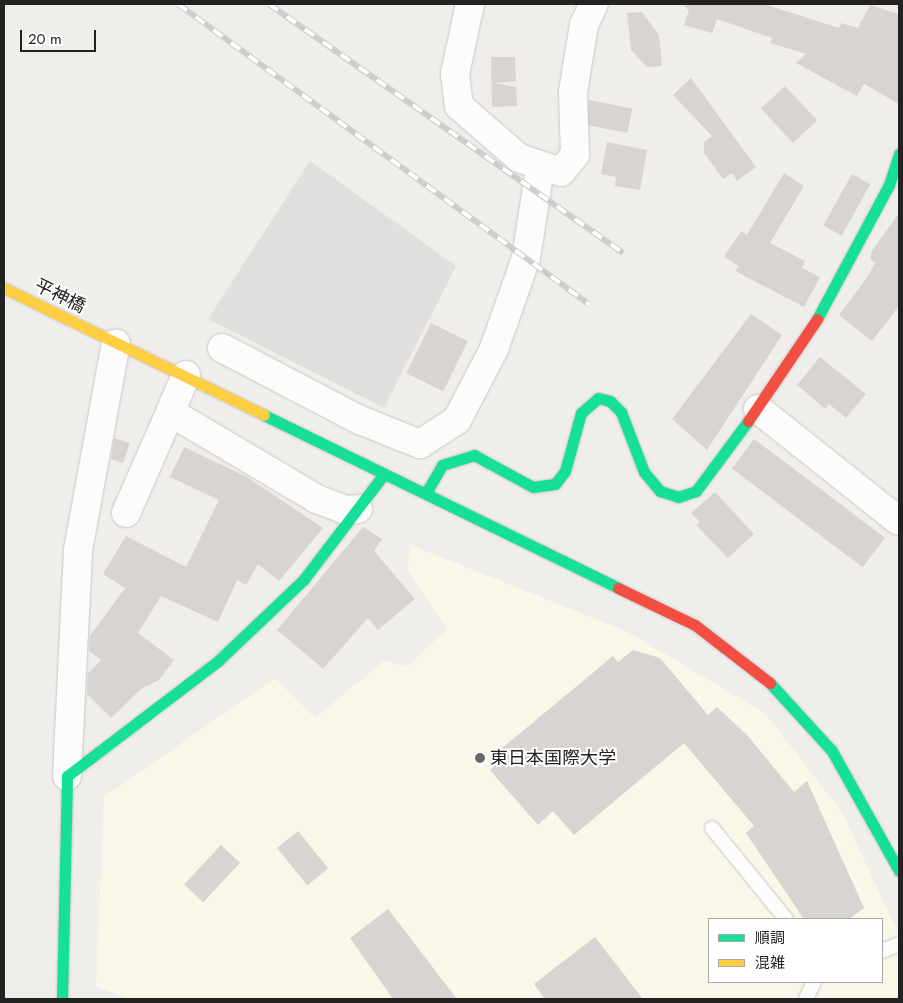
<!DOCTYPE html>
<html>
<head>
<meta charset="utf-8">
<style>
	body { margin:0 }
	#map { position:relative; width:903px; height:1003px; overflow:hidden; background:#f0eeeb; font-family:Jost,"Noto Sans JP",sans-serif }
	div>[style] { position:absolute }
	.education>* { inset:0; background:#f8f7e8 }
	.parking>* { inset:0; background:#e0dfde }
	.building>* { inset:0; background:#d7d4d2; transform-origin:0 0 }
	.roads { filter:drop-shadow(0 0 1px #c9c8c7) drop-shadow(0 0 1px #c9c8c7) }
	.lane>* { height:14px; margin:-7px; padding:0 7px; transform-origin:7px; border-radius:7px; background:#fdfcfc }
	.street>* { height:28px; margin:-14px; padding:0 14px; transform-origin:14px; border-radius:14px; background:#fdfcfc }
	.fast>* { height:11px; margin:-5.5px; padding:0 5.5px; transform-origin:5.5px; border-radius:5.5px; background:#16e098 }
	.slow>* { height:11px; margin:-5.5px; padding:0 5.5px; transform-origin:5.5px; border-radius:5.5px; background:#ffcf43 }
	.jam>* { height:11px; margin:-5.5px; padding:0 5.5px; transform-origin:5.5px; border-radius:5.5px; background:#f24e42 }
	.rail>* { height:5.5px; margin-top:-2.75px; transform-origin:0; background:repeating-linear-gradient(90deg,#fff 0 11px,#ccc 0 22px); box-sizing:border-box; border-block:1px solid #ccc }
	.dots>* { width:14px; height:14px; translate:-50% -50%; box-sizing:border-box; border:2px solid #fff; border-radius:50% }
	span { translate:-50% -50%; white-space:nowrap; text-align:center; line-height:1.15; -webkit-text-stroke:4px #fff; paint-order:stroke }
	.street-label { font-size:18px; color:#222 }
	.poi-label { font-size:18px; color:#222 }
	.left { translate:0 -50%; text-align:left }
	.frame { position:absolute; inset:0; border:5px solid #222; pointer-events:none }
	.legend { position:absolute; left:708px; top:918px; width:175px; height:65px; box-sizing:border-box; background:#fff; border:1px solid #a7a7a7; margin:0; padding:6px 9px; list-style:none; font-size:15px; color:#222 }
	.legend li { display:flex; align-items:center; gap:10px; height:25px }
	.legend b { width:25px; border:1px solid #a7a7a7 }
	.scale { position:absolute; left:20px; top:30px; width:76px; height:22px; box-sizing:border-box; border:2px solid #222; border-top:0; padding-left:6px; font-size:15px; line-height:18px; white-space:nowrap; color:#222; -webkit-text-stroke:4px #fff; paint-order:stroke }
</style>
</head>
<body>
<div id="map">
	<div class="education">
		<i style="clip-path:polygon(evenodd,411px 545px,626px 631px,765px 713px,842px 812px,899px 935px,899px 999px,130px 999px,96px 986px,104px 797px,275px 678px,315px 718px,385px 660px,407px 667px,447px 629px,407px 570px,411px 545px,709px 919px,882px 919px,882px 982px,709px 982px,709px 919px)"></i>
	</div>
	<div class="parking">
		<i style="clip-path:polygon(310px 161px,456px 266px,384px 408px,208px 319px)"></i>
	</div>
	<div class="building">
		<i style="clip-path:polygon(682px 4px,764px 4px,839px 28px,841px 23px,858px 28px,870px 5px,899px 14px,899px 104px,864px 84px,857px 96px,796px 63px,806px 54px,770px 43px,772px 38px,717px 19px,712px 33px,684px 25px,689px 10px)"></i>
		<i style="clip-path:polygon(642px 12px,659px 35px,662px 66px,647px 67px,631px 50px,627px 13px)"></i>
		<i style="clip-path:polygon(491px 57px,515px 57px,516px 81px,495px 83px,516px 87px,517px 106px,492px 107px)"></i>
		<i style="clip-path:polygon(691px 78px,756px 167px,737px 181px,732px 173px,723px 179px,704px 153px,704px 142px,712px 136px,673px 95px)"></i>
		<i style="left:785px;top:86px;width:47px;height:33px;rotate:47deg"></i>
		<i style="left:589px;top:100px;width:44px;height:25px;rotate:11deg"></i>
		<i style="clip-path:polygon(607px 142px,647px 150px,640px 190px,615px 186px,616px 177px,601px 174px)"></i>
		<i style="clip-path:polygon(784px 173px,804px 186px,770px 243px,805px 261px,802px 268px,820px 277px,804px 307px,735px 271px,739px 266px,724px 257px,741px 231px,747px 235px)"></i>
		<i style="left:852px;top:174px;width:21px;height:59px;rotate:29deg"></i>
		<i style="clip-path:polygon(899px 213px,899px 306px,872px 341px,839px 315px,866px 279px,875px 263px,870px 259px,872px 251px)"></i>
		<i style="clip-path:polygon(751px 314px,782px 335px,707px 450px,672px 419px)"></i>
		<i style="left:431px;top:323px;width:41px;height:56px;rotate:26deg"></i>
		<i style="clip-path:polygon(820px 357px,866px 394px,846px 418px,829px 404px,825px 409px,797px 385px)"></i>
		<i style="clip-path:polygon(114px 438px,130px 443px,123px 463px,111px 459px)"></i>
		<i style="left:754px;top:439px;width:164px;height:37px;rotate:37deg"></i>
		<i style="clip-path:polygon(184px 447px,247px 477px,323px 528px,279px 581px,258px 564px,246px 585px,237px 580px,218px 622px,161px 596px,138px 633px,174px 660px,159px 680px,141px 689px,111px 718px,87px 694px,88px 673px,101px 660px,89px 651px,90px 636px,125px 588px,103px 574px,126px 536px,186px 567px,219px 500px,170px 477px)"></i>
		<i style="clip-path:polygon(715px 492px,754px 534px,728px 558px,696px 525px,700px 522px,691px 513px)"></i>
		<i style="clip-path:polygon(363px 527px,382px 539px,374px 551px,415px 599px,378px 630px,368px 618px,323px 669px,277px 630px)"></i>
		<i style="clip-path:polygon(633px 650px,660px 658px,708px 715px,717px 707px,748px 736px,794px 792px,807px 781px,864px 908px,849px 919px,804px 919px,746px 833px,754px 826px,684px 743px,574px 835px,553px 811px,538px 825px,490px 770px,506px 756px,501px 749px,613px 656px,618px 662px)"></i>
		<i style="left:298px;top:831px;width:48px;height:27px;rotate:51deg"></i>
		<i style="left:221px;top:845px;width:26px;height:54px;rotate:43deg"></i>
		<i style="clip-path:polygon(388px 909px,457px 999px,393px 999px,350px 938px)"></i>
		<i style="clip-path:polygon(595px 937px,643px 999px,545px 999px,534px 984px)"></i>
	</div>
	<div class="roads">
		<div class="lane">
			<i style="left:712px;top:828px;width:117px;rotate:50.9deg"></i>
			<i style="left:882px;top:951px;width:18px;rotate:-22deg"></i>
			<i style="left:806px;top:999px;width:19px;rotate:-65deg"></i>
		</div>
		<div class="street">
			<i style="left:470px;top:4px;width:72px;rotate:102.1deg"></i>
			<i style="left:455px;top:74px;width:32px;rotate:83deg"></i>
			<i style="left:459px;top:106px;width:79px;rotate:40.9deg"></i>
			<i style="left:519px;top:158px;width:44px;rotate:18.4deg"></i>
			<i style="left:561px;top:172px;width:22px;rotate:-51deg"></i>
			<i style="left:575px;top:155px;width:63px;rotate:-91.8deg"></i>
			<i style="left:573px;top:92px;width:68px;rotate:-80.7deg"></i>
			<i style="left:584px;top:25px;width:23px;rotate:-65deg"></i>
			<i style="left:222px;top:348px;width:156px;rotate:27.6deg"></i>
			<i style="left:360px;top:420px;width:65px;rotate:21.8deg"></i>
			<i style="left:420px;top:444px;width:44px;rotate:-33deg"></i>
			<i style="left:457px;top:420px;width:80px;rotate:-62.5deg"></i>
			<i style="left:494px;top:349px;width:96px;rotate:-70.6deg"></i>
			<i style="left:526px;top:258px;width:90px;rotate:-81.1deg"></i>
			<i style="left:186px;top:375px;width:34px;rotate:113deg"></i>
			<i style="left:173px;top:406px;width:9px;rotate:77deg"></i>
			<i style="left:175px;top:415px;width:165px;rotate:30.6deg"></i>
			<i style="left:317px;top:499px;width:30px;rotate:21deg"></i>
			<i style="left:345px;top:510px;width:13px;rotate:-4deg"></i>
			<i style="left:758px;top:409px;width:180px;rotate:38.5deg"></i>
			<i style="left:126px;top:513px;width:117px;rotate:-66.3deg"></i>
			<i style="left:67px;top:776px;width:226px;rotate:-87.2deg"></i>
			<i style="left:78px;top:550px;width:210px;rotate:-79.6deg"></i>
		</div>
		<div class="fast">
			<i style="left:817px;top:319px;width:152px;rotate:-61.8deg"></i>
			<i style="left:889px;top:185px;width:33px;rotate:-72deg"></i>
			<i style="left:264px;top:415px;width:394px;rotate:26deg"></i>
			<i style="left:426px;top:493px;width:32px;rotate:-60deg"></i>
			<i style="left:442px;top:465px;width:34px;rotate:-17deg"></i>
			<i style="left:474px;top:455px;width:67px;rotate:28.5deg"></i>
			<i style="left:533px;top:487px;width:22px;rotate:-8deg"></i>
			<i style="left:555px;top:484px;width:16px;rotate:-52deg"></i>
			<i style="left:565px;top:471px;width:60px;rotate:-74.6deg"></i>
			<i style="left:581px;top:413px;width:23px;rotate:-41deg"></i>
			<i style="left:598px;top:398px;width:12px;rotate:14deg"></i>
			<i style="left:610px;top:401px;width:16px;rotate:45deg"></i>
			<i style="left:621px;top:412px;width:64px;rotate:69deg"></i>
			<i style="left:644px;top:472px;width:25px;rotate:50deg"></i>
			<i style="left:660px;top:491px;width:19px;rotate:18deg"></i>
			<i style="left:678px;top:497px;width:19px;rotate:-18deg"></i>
			<i style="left:696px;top:491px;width:87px;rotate:-53.4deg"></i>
			<i style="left:770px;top:683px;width:92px;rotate:47.6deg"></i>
			<i style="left:832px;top:751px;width:137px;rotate:60.8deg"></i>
			<i style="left:62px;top:999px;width:223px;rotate:-88.7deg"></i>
			<i style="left:67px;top:776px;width:190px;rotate:-37.3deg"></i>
			<i style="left:218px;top:661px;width:119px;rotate:-43.6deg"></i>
			<i style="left:304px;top:579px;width:132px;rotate:-52.7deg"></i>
		</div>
		<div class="slow">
			<i style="left:4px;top:288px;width:289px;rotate:26deg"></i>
		</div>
		<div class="jam">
			<i style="left:748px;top:421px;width:123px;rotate:-55.9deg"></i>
			<i style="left:618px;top:588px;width:85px;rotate:25.7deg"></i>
			<i style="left:695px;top:625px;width:95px;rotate:37.7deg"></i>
		</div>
	</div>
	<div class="rail">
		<i style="left:178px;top:4px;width:509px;rotate:36.13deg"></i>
		<i style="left:269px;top:4px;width:433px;rotate:35.1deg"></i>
	</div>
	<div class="dots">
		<i style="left:480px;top:758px;background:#6a6968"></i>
	</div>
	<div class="street-label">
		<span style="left:60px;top:296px;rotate:26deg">平神橋</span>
	</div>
	<div class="poi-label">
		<span class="left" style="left:490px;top:758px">東日本国際大学</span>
	</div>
	<div class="frame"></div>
	<ul class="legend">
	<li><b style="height:6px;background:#16e098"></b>順調</li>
	<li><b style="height:6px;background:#ffcf43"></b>混雑</li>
	</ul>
	<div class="scale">20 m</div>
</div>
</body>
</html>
